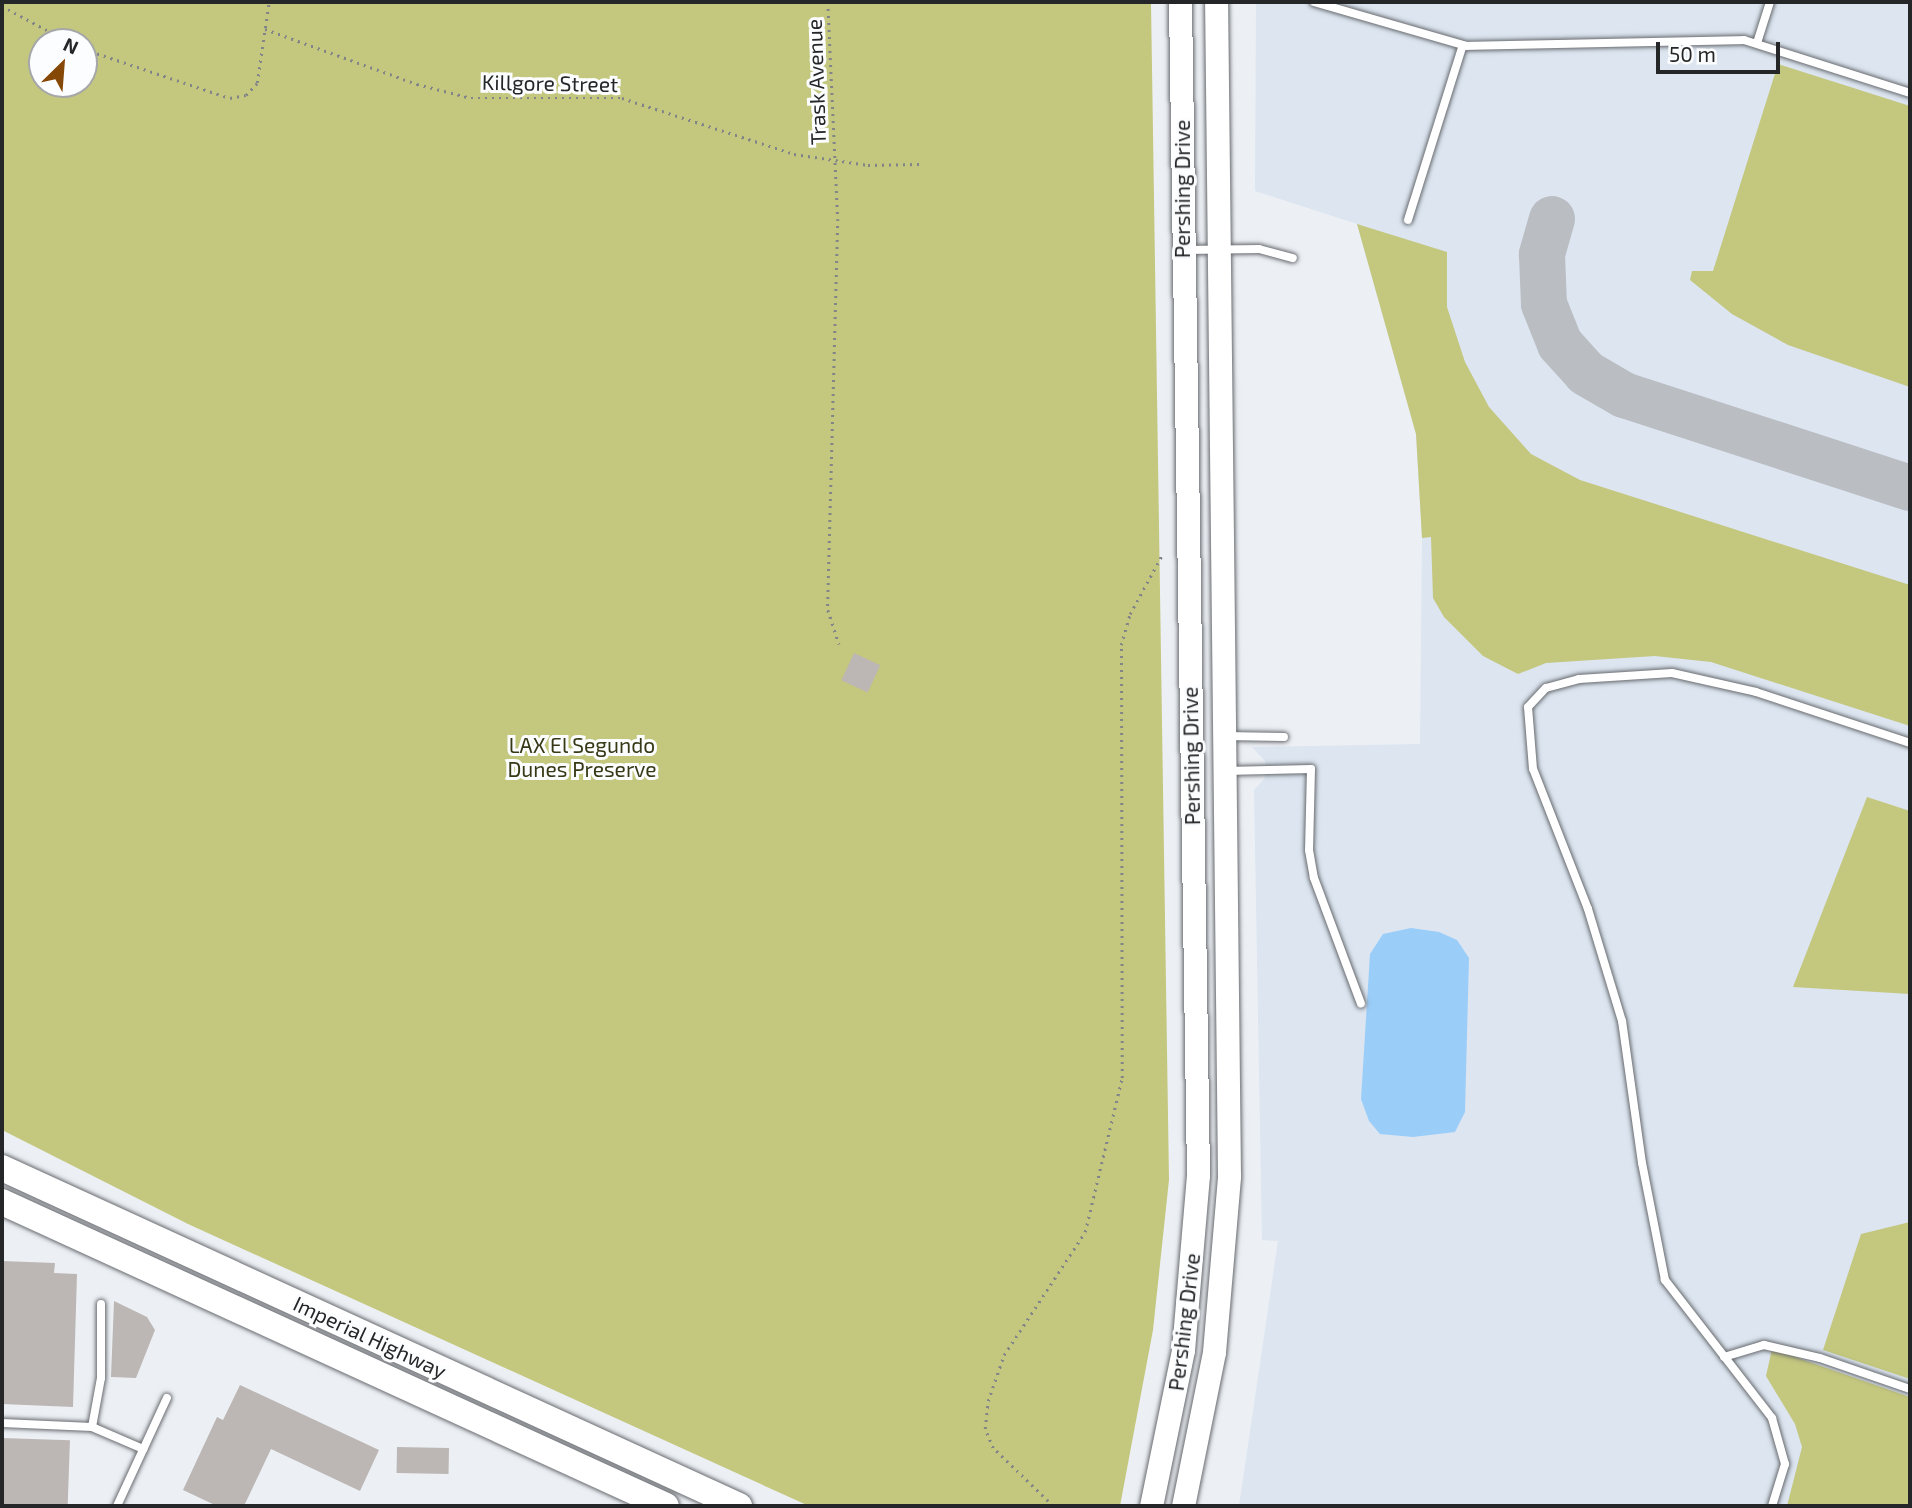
<!DOCTYPE html>
<html>
<head>
<meta charset="utf-8">
<style>
	body { margin:0 }
	#map { position:relative; width:1912px; height:1508px; overflow:hidden; background:#ecf0f5; font-family:"Exo 2",sans-serif }
	div>[style] { position:absolute }
	.built>* { inset:0; background:#dce5f0 }
	.green>* { inset:0; background:#c4c77e }
	.water>* { inset:0; background:#9bcdf9 }
	.taxiway>* { height:46px; margin:-23px; padding:0 23px; transform-origin:23px; border-radius:23px; background:#babdc2 }
	.building>* { inset:0; background:#bcb7b4; transform-origin:0 0 }
	.path>* { height:2.5px; margin-top:-1.25px; transform-origin:0; background:repeating-linear-gradient(90deg,#828488 0 2px,transparent 0 7px) }
	.roads { filter:drop-shadow(0 0 2px #686b6f) drop-shadow(0 0 2px #686b6f) }
	.lane>* { height:8px; margin:-4px; padding:0 4px; transform-origin:4px; border-radius:4px; background:#fff }
	.secondary>* { height:23px; margin:-11.5px; padding:0 11.5px; transform-origin:11.5px; border-radius:11.5px; background:#fff }
	.primary>* { height:26px; margin:-13px; padding:0 13px; transform-origin:13px; border-radius:13px; background:#fff }
	span { translate:-50% -50%; white-space:nowrap; text-align:center; line-height:1.15; -webkit-text-stroke:6px #fcfdfe; paint-order:stroke }
	.street-label { font-size:21px; color:#252628 }
	.park-label { font-size:21px; color:#373816 }
	.frame { position:absolute; inset:0; border:4px solid #252628; pointer-events:none }
	.north { position:absolute; left:28px; top:28px; width:70px; height:70px; box-sizing:border-box; background:#fcfdfe; border:2px solid #a6a7a8; border-radius:50%; rotate:25deg; font-size:19px; font-weight:700; line-height:28px; text-align:center; color:#252628 }
	.north::after { content:''; display:block; margin:auto; width:24px; height:32px; background:#864807; clip-path:polygon(50% 0,100% 100%,50% 72%,0 100%) }
	.scale { position:absolute; left:1656px; top:42px; width:124px; height:32px; box-sizing:border-box; border:4px solid #252628; border-top:0; padding-left:9px; font-size:21px; line-height:24px; white-space:nowrap; color:#252628; -webkit-text-stroke:5px #fcfdfe; paint-order:stroke }
</style>
</head>
<body>
<div id="map">
	<div class="built">
		<i style="clip-path:polygon(1256px 2px,1910px 2px,1910px 1506px,1239px 1506px,1278px 1241px,1262px 1240px,1254px 790px,1265px 778px,1265px 761px,1252px 747px,1420px 744px,1422px 538px,1416px 434px,1357px 224px,1255px 191px)"></i>
	</div>
	<div class="green">
		<i style="clip-path:polygon(evenodd,2px 2px,1151px 2px,1169px 1180px,1153px 1330px,1120px 1506px,809px 1506px,188px 1224px,2px 1130px,2px 2px,42px 42px,84px 42px,84px 84px,42px 84px,42px 42px)"></i>
		<i style="clip-path:polygon(1778px 64px,1910px 106px,1910px 387px,1788px 345px,1732px 314px,1690px 280px,1692px 271px,1713px 271px)"></i>
		<i style="clip-path:polygon(1357px 224px,1447px 252px,1447px 307px,1465px 362px,1489px 407px,1531px 454px,1580px 480px,1910px 585px,1910px 726px,1711px 662px,1655px 656px,1546px 663px,1518px 674px,1483px 656px,1444px 617px,1433px 598px,1431px 537px,1422px 538px,1416px 434px)"></i>
		<i style="clip-path:polygon(1867px 797px,1910px 811px,1910px 994px,1793px 987px)"></i>
		<i style="clip-path:polygon(1910px 1222px,1910px 1379px,1823px 1350px,1861px 1234px)"></i>
		<i style="clip-path:polygon(1772px 1349px,1910px 1397px,1910px 1506px,1787px 1506px,1802px 1447px,1795px 1424px,1766px 1376px)"></i>
	</div>
	<div class="water">
		<i style="clip-path:polygon(1411px 928px,1439px 932px,1457px 940px,1469px 958px,1465px 1112px,1455px 1132px,1413px 1137px,1380px 1134px,1369px 1121px,1361px 1099px,1370px 954px,1383px 934px)"></i>
	</div>
	<div class="taxiway">
		<i style="left:1552px;top:219px;width:37px;rotate:106deg"></i>
		<i style="left:1542px;top:255px;width:49px;rotate:87.7deg"></i>
		<i style="left:1544px;top:304px;width:43px;rotate:68.2deg"></i>
		<i style="left:1560px;top:344px;width:39px;rotate:48deg"></i>
		<i style="left:1586px;top:373px;width:44px;rotate:30.1deg"></i>
		<i style="left:1624px;top:395px;width:301px;rotate:18deg"></i>
	</div>
	<div class="building">
		<i style="left:854px;top:653px;width:29px;height:30px;rotate:25deg"></i>
		<i style="clip-path:polygon(2px 1261px,55px 1263px,54px 1273px,77px 1274px,73px 1407px,2px 1404px)"></i>
		<i style="clip-path:polygon(114px 1301px,147px 1317px,155px 1330px,136px 1378px,111px 1377px)"></i>
		<i style="clip-path:polygon(240px 1385px,379px 1450px,360px 1491px,271px 1449px,244px 1506px,217px 1506px,183px 1490px,217px 1417px,223px 1420px)"></i>
		<i style="left:2px;top:1438px;width:68px;height:68px;rotate:2deg"></i>
		<i style="left:397px;top:1447px;width:52px;height:26px;rotate:1deg"></i>
	</div>
	<div class="path">
		<i style="left:828px;top:2px;width:217px;rotate:87.4deg"></i>
		<i style="left:838px;top:219px;width:391px;rotate:91.5deg"></i>
		<i style="left:828px;top:610px;width:36px;rotate:72deg"></i>
		<i style="left:2px;top:6px;width:76px;rotate:28.2deg"></i>
		<i style="left:265px;top:29px;width:162px;rotate:19.9deg"></i>
		<i style="left:417px;top:84px;width:56px;rotate:14.5deg"></i>
		<i style="left:471px;top:98px;width:151px"></i>
		<i style="left:622px;top:98px;width:181px;rotate:18deg"></i>
		<i style="left:794px;top:154px;width:75px;rotate:8.5deg"></i>
		<i style="left:868px;top:165px;width:52px;rotate:-1.1deg"></i>
		<i style="left:84px;top:49px;width:154px;rotate:18.6deg"></i>
		<i style="left:230px;top:98px;width:16px;rotate:-11deg"></i>
		<i style="left:246px;top:95px;width:16px;rotate:-47deg"></i>
		<i style="left:257px;top:83px;width:82px;rotate:-81.6deg"></i>
		<i style="left:1053px;top:1506px;width:83px;rotate:-136deg"></i>
		<i style="left:993px;top:1448px;width:21px;rotate:-113deg"></i>
		<i style="left:985px;top:1429px;width:28px;rotate:-84deg"></i>
		<i style="left:988px;top:1401px;width:49px;rotate:-70.8deg"></i>
		<i style="left:1004px;top:1355px;width:147px;rotate:-56.6deg"></i>
		<i style="left:1085px;top:1232px;width:158px;rotate:-76.5deg"></i>
		<i style="left:1122px;top:1078px;width:433px;rotate:-90.1deg"></i>
		<i style="left:1121px;top:645px;width:32px;rotate:-74deg"></i>
		<i style="left:1130px;top:614px;width:67px;rotate:-61.5deg"></i>
	</div>
	<div class="roads">
		<div class="lane">
			<i style="left:1314px;top:2px;width:158px;rotate:16.1deg"></i>
			<i style="left:1466px;top:46px;width:278px;rotate:-1.2deg"></i>
			<i style="left:1744px;top:40px;width:174px;rotate:17.7deg"></i>
			<i style="left:1757px;top:43px;width:43px;rotate:-72.4deg"></i>
			<i style="left:1408px;top:220px;width:183px;rotate:-72.6deg"></i>
			<i style="left:1185px;top:250px;width:74px;rotate:-0.8deg"></i>
			<i style="left:1259px;top:249px;width:35px;rotate:15deg"></i>
			<i style="left:1225px;top:736px;width:59px;rotate:1deg"></i>
			<i style="left:1225px;top:771px;width:86px;rotate:-1.3deg"></i>
			<i style="left:1311px;top:769px;width:81px;rotate:91.4deg"></i>
			<i style="left:1309px;top:850px;width:28px;rotate:80deg"></i>
			<i style="left:1314px;top:878px;width:134px;rotate:69.5deg"></i>
			<i style="left:1724px;top:1357px;width:42px;rotate:-16.7deg"></i>
			<i style="left:1764px;top:1345px;width:57px;rotate:13.1deg"></i>
			<i style="left:1820px;top:1358px;width:95px;rotate:19deg"></i>
			<i style="left:2px;top:1423px;width:90px;rotate:2.5deg"></i>
			<i style="left:92px;top:1427px;width:56px;rotate:23.3deg"></i>
			<i style="left:92px;top:1427px;width:50px;rotate:-79.6deg"></i>
			<i style="left:101px;top:1378px;width:74px;rotate:-90deg"></i>
			<i style="left:117px;top:1506px;width:119px;rotate:-65.2deg"></i>
			<i style="left:1772px;top:1506px;width:44px;rotate:-72.8deg"></i>
			<i style="left:1785px;top:1464px;width:48px;rotate:-105.8deg"></i>
			<i style="left:1772px;top:1418px;width:175px;rotate:-127.8deg"></i>
			<i style="left:1665px;top:1280px;width:119px;rotate:-101.1deg"></i>
			<i style="left:1642px;top:1163px;width:143px;rotate:-98deg"></i>
			<i style="left:1622px;top:1021px;width:117px;rotate:-106.9deg"></i>
			<i style="left:1588px;top:909px;width:150px;rotate:-111.4deg"></i>
			<i style="left:1533px;top:769px;width:62px;rotate:-94.6deg"></i>
			<i style="left:1528px;top:707px;width:26px;rotate:-47deg"></i>
			<i style="left:1546px;top:688px;width:34px;rotate:-15deg"></i>
			<i style="left:1579px;top:679px;width:93px;rotate:-3.7deg"></i>
			<i style="left:1672px;top:673px;width:86px;rotate:12.7deg"></i>
			<i style="left:1756px;top:692px;width:162px;rotate:18.3deg"></i>
		</div>
		<div class="secondary">
			<i style="left:1151px;top:1506px;width:159px;rotate:-78.4deg"></i>
			<i style="left:1183px;top:1350px;width:176px;rotate:-85.1deg"></i>
			<i style="left:1198px;top:1175px;width:1173px;rotate:-90.88deg"></i>
			<i style="left:1183px;top:1506px;width:157px;rotate:-78.6deg"></i>
			<i style="left:1214px;top:1352px;width:177px;rotate:-85.1deg"></i>
			<i style="left:1229px;top:1176px;width:1174px;rotate:-90.63deg"></i>
		</div>
		<div class="primary">
			<i style="left:2px;top:1168px;width:811px;rotate:24.64deg"></i>
			<i style="left:2px;top:1202px;width:730px;rotate:24.6deg"></i>
		</div>
	</div>
	<div class="street-label">
		<span style="left:816px;top:82px;rotate:-92deg">Trask Avenue</span>
		<span style="left:550px;top:83px;rotate:1deg">Killgore Street</span>
		<span style="left:1182px;top:189px;rotate:-90deg">Pershing Drive</span>
		<span style="left:1191px;top:756px;rotate:-91deg">Pershing Drive</span>
		<span style="left:1184px;top:1322px;rotate:-83deg">Pershing Drive</span>
		<span style="left:370px;top:1337px;rotate:25deg">Imperial Highway</span>
	</div>
	<div class="park-label">
		<span style="left:582px;top:757px">LAX El Segundo<br>Dunes Preserve</span>
	</div>
	<div class="frame"></div>
	<div class="north">N</div>
	<div class="scale">50 m</div>
</div>
</body>
</html>
